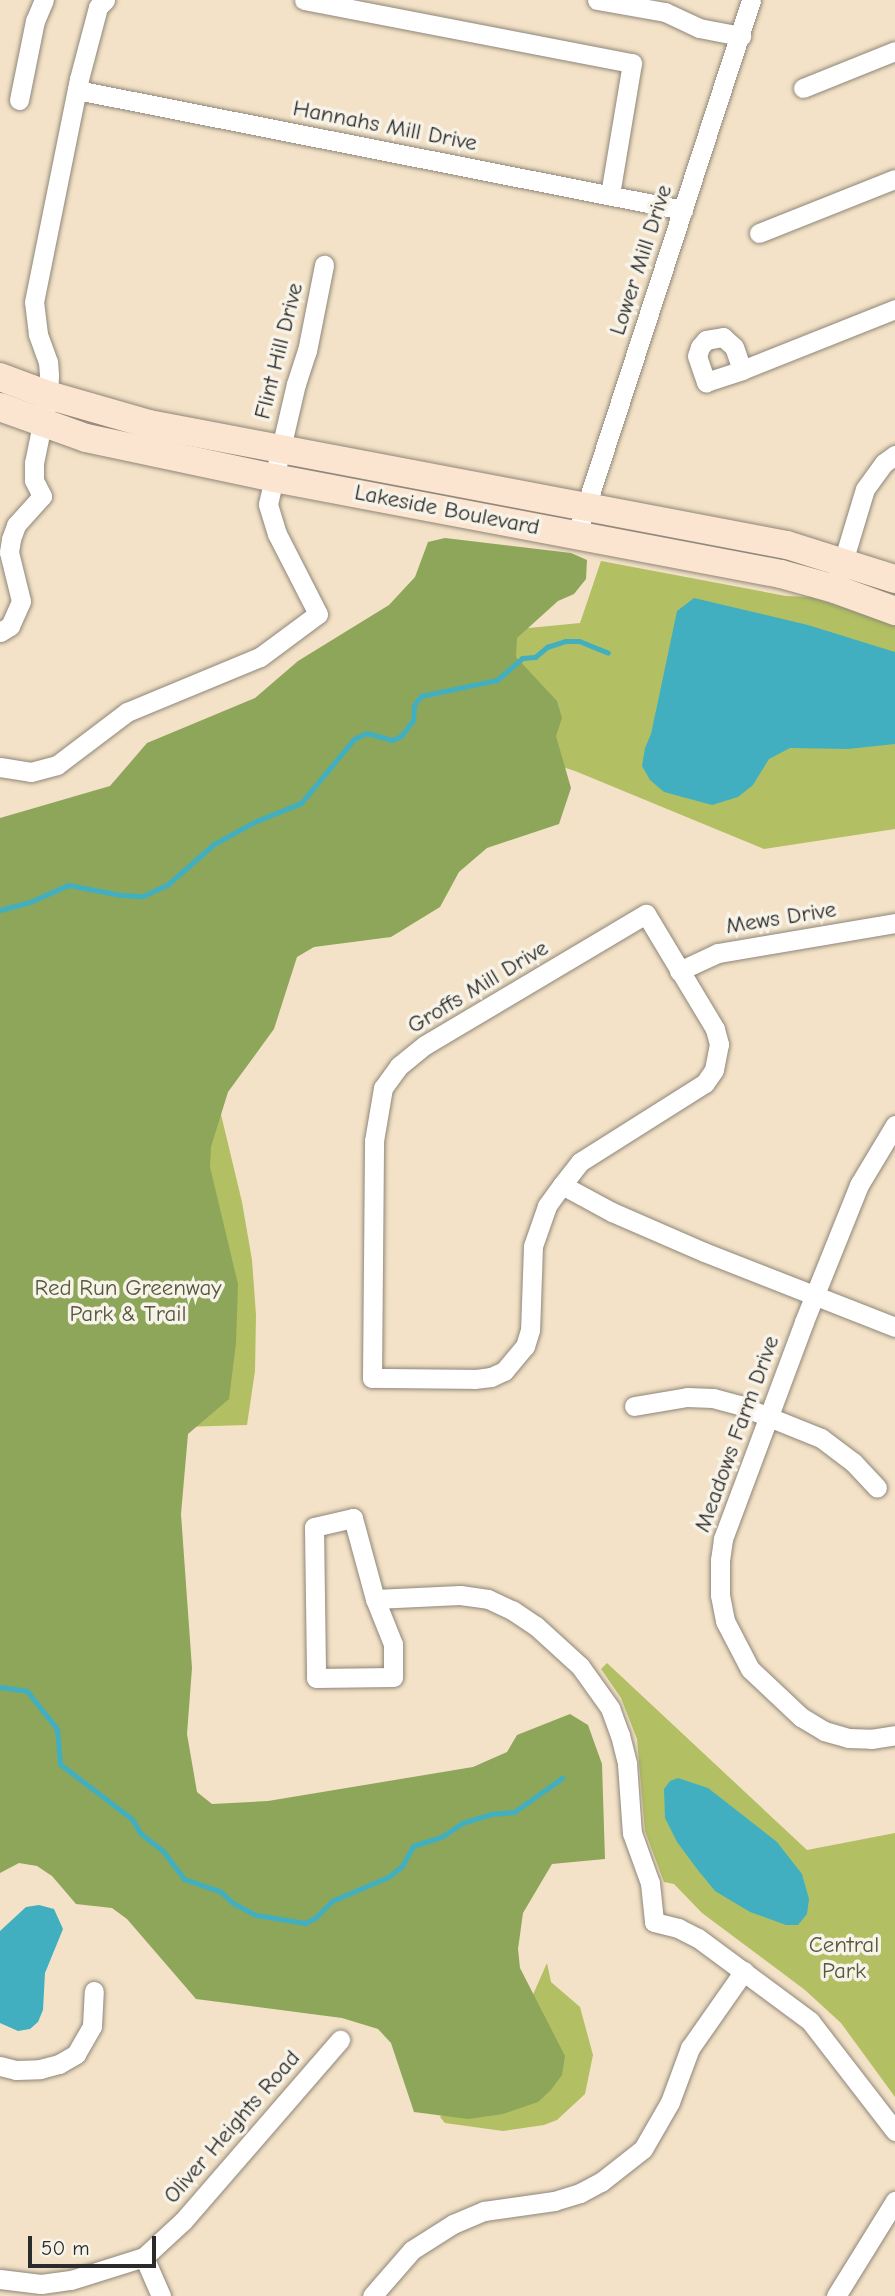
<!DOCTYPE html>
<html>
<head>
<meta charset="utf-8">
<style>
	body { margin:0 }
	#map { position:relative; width:895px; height:2296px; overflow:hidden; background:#f3e2c7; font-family:"Comic Neue",sans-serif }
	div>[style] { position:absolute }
	.green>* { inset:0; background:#b2c063 }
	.forest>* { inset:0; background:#8da659 }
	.water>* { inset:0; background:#42afc0 }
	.stream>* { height:5px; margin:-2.5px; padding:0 2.5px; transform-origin:2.5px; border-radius:2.5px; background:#42afc0 }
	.roads { filter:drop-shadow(0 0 2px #8f8679) drop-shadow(0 0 2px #8f8679) }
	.street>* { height:19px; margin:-9.5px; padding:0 9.5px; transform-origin:9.5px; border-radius:9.5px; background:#fff }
	.secondary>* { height:28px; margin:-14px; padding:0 14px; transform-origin:14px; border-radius:14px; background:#fce5d0 }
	span { translate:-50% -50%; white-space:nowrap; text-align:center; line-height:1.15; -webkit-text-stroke:7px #f7f3e8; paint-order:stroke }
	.street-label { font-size:23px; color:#2b2b2b }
	.park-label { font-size:23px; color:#54583c }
	.scale { position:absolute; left:28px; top:2236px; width:128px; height:32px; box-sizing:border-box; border:4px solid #2b2b2b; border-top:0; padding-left:9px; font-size:21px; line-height:24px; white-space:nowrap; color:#2b2b2b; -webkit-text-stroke:5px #f7f3e8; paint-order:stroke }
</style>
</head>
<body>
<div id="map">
	<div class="green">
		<i style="clip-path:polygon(601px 561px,786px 596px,811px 597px,895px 624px,895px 829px,764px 849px,575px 771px,535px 758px,178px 935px,242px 1202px,252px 1260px,256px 1315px,255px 1371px,247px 1425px,181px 1427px,0 863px,395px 641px,580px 623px)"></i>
		<i style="clip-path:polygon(607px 1663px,807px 1850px,895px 1833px,895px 2097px,841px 2023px,805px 1990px,702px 1913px,674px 1884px,664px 1882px,645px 1831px,637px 1739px,621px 1698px,601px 1669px)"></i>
		<i style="clip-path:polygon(547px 1963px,551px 1982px,580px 2007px,593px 2055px,585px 2094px,557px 2120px,544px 2125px,503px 2131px,445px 2123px,440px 2117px,489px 2060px,531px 1999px)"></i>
	</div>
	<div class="forest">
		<i style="clip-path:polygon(445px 538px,571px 553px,587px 560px,586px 579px,574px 594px,558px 601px,517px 638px,516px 657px,557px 701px,562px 718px,556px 736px,571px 788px,559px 824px,487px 848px,459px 872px,440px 907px,391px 937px,314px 947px,297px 957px,274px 1029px,228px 1092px,211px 1147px,210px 1167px,238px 1284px,236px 1343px,229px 1399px,188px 1434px,181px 1514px,192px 1668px,187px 1734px,197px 1792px,212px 1804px,268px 1801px,473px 1767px,507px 1752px,517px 1735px,570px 1714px,588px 1725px,602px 1764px,605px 1859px,552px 1864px,523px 1913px,518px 1949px,520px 1968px,565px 2056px,562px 2075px,551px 2090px,538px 2102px,503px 2114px,468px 2119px,414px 2112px,391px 2043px,378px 2029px,342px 2018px,196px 1999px,127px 1919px,112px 1908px,76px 1904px,52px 1876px,37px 1866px,19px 1863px,0 1873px,0 818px,110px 786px,147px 743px,255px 698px,298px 661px,389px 605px,415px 577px,428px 542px)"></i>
	</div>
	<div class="water">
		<i style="clip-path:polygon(694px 598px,808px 625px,895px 652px,895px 744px,848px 749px,790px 748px,769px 759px,753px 785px,738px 797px,712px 805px,664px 792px,650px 780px,642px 766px,645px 748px,651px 734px,677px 611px)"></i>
		<i style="clip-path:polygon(678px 1778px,708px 1788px,777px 1842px,802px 1874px,809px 1899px,807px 1914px,798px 1925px,786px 1925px,750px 1912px,715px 1891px,697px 1869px,677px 1842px,665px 1818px,664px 1789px,670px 1781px)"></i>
		<i style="clip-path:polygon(39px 1905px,54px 1909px,63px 1929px,45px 1973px,43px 2010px,38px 2022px,30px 2029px,18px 2031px,0 2023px,0 1931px,26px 1907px)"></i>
	</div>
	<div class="stream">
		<i style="left:0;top:910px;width:31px;rotate:-15deg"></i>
		<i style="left:30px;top:902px;width:42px;rotate:-24.1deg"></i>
		<i style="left:68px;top:885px;width:54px;rotate:10.7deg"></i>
		<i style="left:121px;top:895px;width:22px;rotate:3deg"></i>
		<i style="left:143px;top:896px;width:26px;rotate:-25deg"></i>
		<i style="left:167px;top:885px;width:62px;rotate:-41.1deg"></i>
		<i style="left:214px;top:844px;width:46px;rotate:-28.8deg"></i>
		<i style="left:254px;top:822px;width:51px;rotate:-22deg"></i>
		<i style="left:301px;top:803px;width:83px;rotate:-50.4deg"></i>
		<i style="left:354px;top:739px;width:14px;rotate:-25deg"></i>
		<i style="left:367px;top:733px;width:26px;rotate:16deg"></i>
		<i style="left:392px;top:740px;width:10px;rotate:-24deg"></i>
		<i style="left:401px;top:736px;width:20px;rotate:-53deg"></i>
		<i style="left:413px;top:720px;width:15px;rotate:-86deg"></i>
		<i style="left:414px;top:705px;width:11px;rotate:-52deg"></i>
		<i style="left:421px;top:696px;width:78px;rotate:-11.9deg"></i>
		<i style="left:497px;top:680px;width:33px;rotate:-41deg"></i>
		<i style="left:522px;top:658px;width:13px;rotate:-4deg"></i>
		<i style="left:535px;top:657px;width:16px;rotate:-40deg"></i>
		<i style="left:547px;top:647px;width:19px;rotate:-18deg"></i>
		<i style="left:565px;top:641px;width:14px"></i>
		<i style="left:579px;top:641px;width:31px;rotate:22deg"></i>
		<i style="left:0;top:1687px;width:27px;rotate:8deg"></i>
		<i style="left:27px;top:1691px;width:48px;rotate:51.7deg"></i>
		<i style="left:57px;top:1729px;width:35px;rotate:85deg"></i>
		<i style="left:60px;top:1764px;width:91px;rotate:37.4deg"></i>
		<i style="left:132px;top:1819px;width:16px;rotate:60deg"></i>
		<i style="left:140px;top:1833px;width:29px;rotate:38deg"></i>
		<i style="left:163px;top:1851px;width:35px;rotate:53deg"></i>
		<i style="left:184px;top:1879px;width:39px;rotate:19deg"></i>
		<i style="left:221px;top:1892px;width:16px;rotate:43deg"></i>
		<i style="left:233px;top:1903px;width:26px;rotate:28deg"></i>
		<i style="left:256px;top:1915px;width:50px;rotate:9.3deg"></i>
		<i style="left:305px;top:1923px;width:11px;rotate:-27deg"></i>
		<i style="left:315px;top:1918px;width:24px;rotate:-45deg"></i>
		<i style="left:332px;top:1901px;width:61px;rotate:-23.2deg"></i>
		<i style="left:388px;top:1877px;width:18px;rotate:-38deg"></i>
		<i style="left:402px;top:1866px;width:23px;rotate:-61deg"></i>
		<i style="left:413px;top:1846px;width:32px;rotate:-18deg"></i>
		<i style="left:443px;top:1836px;width:23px;rotate:-34deg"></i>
		<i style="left:462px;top:1823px;width:30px;rotate:-17deg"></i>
		<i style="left:491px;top:1814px;width:23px;rotate:-5deg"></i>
		<i style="left:514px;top:1812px;width:59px;rotate:-35.3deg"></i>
	</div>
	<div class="roads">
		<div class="street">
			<i style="left:304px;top:0;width:334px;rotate:10.9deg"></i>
			<i style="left:632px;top:63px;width:134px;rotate:99.5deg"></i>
			<i style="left:597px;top:0;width:69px;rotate:10deg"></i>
			<i style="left:665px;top:12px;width:38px;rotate:25deg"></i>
			<i style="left:699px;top:28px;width:43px;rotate:10.8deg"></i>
			<i style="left:803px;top:88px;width:99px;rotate:-21.9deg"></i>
			<i style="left:77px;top:90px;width:618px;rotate:11.2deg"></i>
			<i style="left:19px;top:100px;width:81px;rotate:-78.6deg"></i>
			<i style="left:35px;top:21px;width:23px;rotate:-67deg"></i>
			<i style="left:759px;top:233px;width:146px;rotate:-21.7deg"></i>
			<i style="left:742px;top:370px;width:24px;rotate:-109deg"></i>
			<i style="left:734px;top:347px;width:15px;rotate:-138deg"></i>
			<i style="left:723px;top:337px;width:17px;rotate:170deg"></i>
			<i style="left:706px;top:340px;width:9px;rotate:131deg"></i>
			<i style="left:700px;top:347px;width:9px;rotate:108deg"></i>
			<i style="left:697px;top:356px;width:28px;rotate:71deg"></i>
			<i style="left:706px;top:382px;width:38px;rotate:-18deg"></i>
			<i style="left:742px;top:370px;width:165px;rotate:-21.7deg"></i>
			<i style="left:577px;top:534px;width:562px;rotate:-71.95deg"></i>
			<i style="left:839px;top:575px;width:90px;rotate:-73.2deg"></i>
			<i style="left:865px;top:489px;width:32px;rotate:-54deg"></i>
			<i style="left:884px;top:463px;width:14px;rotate:-36deg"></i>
			<i style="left:0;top:632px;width:12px;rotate:-31deg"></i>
			<i style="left:10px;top:626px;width:27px;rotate:-66deg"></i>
			<i style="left:21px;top:601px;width:50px;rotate:-103.8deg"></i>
			<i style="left:9px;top:552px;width:13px;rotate:-81deg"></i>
			<i style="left:11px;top:539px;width:15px;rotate:-70deg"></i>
			<i style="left:16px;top:525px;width:39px;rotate:-48deg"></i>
			<i style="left:42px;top:496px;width:18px;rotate:-117deg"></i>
			<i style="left:34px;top:480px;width:17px;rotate:-90deg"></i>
			<i style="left:34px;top:463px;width:69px;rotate:-78.4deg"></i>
			<i style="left:48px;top:395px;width:20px;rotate:-87deg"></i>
			<i style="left:49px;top:375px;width:13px;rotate:-94deg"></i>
			<i style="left:48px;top:362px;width:30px;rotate:-110deg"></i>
			<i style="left:38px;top:334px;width:32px;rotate:-97deg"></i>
			<i style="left:34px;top:302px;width:227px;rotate:-78.6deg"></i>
			<i style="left:79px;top:79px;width:74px;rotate:-75.2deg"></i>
			<i style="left:98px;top:7px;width:10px;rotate:-45deg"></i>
			<i style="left:0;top:767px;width:31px;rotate:9deg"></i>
			<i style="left:31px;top:772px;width:27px;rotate:-15deg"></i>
			<i style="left:57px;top:765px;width:88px;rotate:-37.1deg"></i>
			<i style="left:127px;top:712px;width:144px;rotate:-22.5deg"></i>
			<i style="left:260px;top:657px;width:72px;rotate:-36.6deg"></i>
			<i style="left:318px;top:614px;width:90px;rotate:-117.1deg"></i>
			<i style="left:277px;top:534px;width:31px;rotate:-107deg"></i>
			<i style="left:268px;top:504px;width:123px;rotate:-76.9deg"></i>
			<i style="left:296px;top:384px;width:35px;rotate:-72deg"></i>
			<i style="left:307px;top:351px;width:88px;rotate:-78.8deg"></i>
			<i style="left:646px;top:914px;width:134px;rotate:59deg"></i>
			<i style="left:715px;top:1029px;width:16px;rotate:75deg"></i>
			<i style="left:719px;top:1044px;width:26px;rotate:101deg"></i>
			<i style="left:714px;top:1070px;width:16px;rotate:125deg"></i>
			<i style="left:705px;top:1083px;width:148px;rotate:147.7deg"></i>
			<i style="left:580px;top:1162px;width:29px;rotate:128deg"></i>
			<i style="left:562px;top:1185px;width:26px;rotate:126deg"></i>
			<i style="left:547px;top:1206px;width:42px;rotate:109.3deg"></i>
			<i style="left:533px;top:1246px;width:84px;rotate:92deg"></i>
			<i style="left:530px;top:1330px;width:17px;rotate:107deg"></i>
			<i style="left:525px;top:1346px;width:33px;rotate:130deg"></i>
			<i style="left:504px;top:1371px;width:14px;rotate:155deg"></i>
			<i style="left:491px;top:1377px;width:17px;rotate:173deg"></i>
			<i style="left:474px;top:1379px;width:102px;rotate:-179.4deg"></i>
			<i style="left:372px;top:1378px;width:237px;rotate:-89.5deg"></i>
			<i style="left:374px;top:1141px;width:54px;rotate:-80.4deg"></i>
			<i style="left:383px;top:1088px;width:27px;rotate:-54deg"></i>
			<i style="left:399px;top:1066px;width:33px;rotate:-39deg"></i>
			<i style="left:425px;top:1045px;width:257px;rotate:-30.7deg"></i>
			<i style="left:679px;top:971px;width:43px;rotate:-24.8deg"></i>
			<i style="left:718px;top:953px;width:180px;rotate:-9.6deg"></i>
			<i style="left:895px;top:1125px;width:70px;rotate:121deg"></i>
			<i style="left:859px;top:1185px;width:148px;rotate:111.9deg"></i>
			<i style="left:804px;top:1322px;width:232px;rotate:110.5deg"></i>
			<i style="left:723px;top:1539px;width:21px;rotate:98deg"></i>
			<i style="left:720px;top:1560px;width:35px;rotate:90deg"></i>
			<i style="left:720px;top:1595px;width:26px;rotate:79deg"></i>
			<i style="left:725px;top:1621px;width:54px;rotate:62.5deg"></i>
			<i style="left:750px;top:1669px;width:70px;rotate:43.3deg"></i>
			<i style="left:801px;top:1717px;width:27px;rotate:31deg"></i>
			<i style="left:824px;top:1731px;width:25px;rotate:16deg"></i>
			<i style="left:848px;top:1738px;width:23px;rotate:2deg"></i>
			<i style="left:871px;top:1739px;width:24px;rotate:-9deg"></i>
			<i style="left:562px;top:1185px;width:57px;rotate:28.4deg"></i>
			<i style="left:612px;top:1212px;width:100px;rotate:23.5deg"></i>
			<i style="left:704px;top:1252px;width:205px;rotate:21.4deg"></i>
			<i style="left:634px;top:1406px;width:54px;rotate:-9.6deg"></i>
			<i style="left:687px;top:1397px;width:26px;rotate:2deg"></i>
			<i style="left:713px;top:1398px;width:27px;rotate:15deg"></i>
			<i style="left:739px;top:1405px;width:88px;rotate:21.9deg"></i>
			<i style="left:821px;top:1438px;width:40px;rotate:37deg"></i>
			<i style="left:853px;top:1462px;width:35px;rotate:47deg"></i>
			<i style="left:375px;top:1599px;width:84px;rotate:-105.2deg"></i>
			<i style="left:353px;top:1518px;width:40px;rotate:167deg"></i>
			<i style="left:314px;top:1527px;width:151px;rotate:89.2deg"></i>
			<i style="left:316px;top:1678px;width:77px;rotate:-0.7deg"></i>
			<i style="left:393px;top:1677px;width:33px;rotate:-90deg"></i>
			<i style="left:393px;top:1644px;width:48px;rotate:-111.8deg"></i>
			<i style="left:375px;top:1599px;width:85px;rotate:-2.7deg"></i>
			<i style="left:460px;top:1595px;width:28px;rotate:8deg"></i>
			<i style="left:488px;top:1599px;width:26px;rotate:25deg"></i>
			<i style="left:512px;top:1610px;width:29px;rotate:34deg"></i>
			<i style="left:536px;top:1626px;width:59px;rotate:42.3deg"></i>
			<i style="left:580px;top:1666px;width:52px;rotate:54.5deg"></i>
			<i style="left:610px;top:1708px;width:29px;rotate:70deg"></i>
			<i style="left:620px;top:1735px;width:30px;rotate:76deg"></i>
			<i style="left:627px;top:1764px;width:69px;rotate:85.9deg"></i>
			<i style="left:632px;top:1833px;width:53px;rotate:70.2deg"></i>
			<i style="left:650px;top:1883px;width:39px;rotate:84deg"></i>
			<i style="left:654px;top:1922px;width:25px;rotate:14deg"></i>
			<i style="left:678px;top:1928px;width:22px;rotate:27deg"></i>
			<i style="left:698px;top:1938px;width:139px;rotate:36.5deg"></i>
			<i style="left:810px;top:2021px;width:139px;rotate:52.3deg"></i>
			<i style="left:0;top:2066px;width:16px;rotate:14deg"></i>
			<i style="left:16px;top:2070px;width:24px;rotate:-2deg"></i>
			<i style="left:40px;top:2069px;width:20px;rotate:-15deg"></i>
			<i style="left:59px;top:2064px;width:20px;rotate:-30deg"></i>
			<i style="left:76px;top:2054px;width:32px;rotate:-60deg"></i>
			<i style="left:92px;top:2026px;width:35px;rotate:-87deg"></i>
			<i style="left:144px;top:2257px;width:43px;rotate:66.4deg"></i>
			<i style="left:0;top:2279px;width:41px;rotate:7deg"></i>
			<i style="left:41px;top:2284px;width:30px;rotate:-8deg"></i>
			<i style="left:71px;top:2280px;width:77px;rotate:-17.5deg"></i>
			<i style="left:144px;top:2257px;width:53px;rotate:-42.7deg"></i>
			<i style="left:183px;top:2221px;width:240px;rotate:-49.1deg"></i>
			<i style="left:372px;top:2296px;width:61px;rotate:-49deg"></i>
			<i style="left:412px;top:2250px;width:49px;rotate:-32.4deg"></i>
			<i style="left:453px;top:2224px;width:34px;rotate:-23deg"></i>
			<i style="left:484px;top:2211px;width:71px;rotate:-8.1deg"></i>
			<i style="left:554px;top:2201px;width:27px;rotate:-17deg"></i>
			<i style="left:580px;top:2193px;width:24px;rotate:-28deg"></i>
			<i style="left:601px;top:2182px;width:53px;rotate:-38.2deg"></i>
			<i style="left:643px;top:2149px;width:54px;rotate:-60.1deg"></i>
			<i style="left:670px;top:2102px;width:58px;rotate:-69.7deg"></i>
			<i style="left:690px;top:2048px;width:94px;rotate:-55deg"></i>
			<i style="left:836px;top:2296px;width:112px;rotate:-58.2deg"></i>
		</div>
		<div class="secondary">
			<i style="left:0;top:377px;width:51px;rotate:20.6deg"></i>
			<i style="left:48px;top:395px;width:105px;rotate:16deg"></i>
			<i style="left:149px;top:424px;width:649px;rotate:10.74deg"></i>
			<i style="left:787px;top:545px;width:113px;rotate:17.5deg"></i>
			<i style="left:0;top:407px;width:91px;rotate:19.8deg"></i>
			<i style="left:86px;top:438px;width:192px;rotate:12deg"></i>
			<i style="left:274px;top:478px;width:516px;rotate:10.72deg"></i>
			<i style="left:781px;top:574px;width:56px;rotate:15.5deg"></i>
			<i style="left:835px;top:589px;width:64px;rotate:20.1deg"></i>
		</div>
	</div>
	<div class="street-label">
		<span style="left:385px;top:126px;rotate:11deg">Hannahs Mill Drive</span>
		<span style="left:641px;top:260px;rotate:-72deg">Lower Mill Drive</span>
		<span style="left:279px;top:351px;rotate:-76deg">Flint Hill Drive</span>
		<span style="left:447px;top:510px;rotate:11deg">Lakeside Boulevard</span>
		<span style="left:781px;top:918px;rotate:-9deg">Mews Drive</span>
		<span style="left:478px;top:987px;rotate:-31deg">Groffs Mill Drive</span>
		<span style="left:737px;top:1434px;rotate:-70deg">Meadows Farm Drive</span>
		<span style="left:232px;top:2127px;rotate:-49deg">Oliver Heights Road</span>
	</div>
	<div class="park-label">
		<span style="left:128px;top:1301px">Red Run Greenway<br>Park &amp; Trail</span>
		<span style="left:844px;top:1958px">Central<br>Park</span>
	</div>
	<div class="scale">50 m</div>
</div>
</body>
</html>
